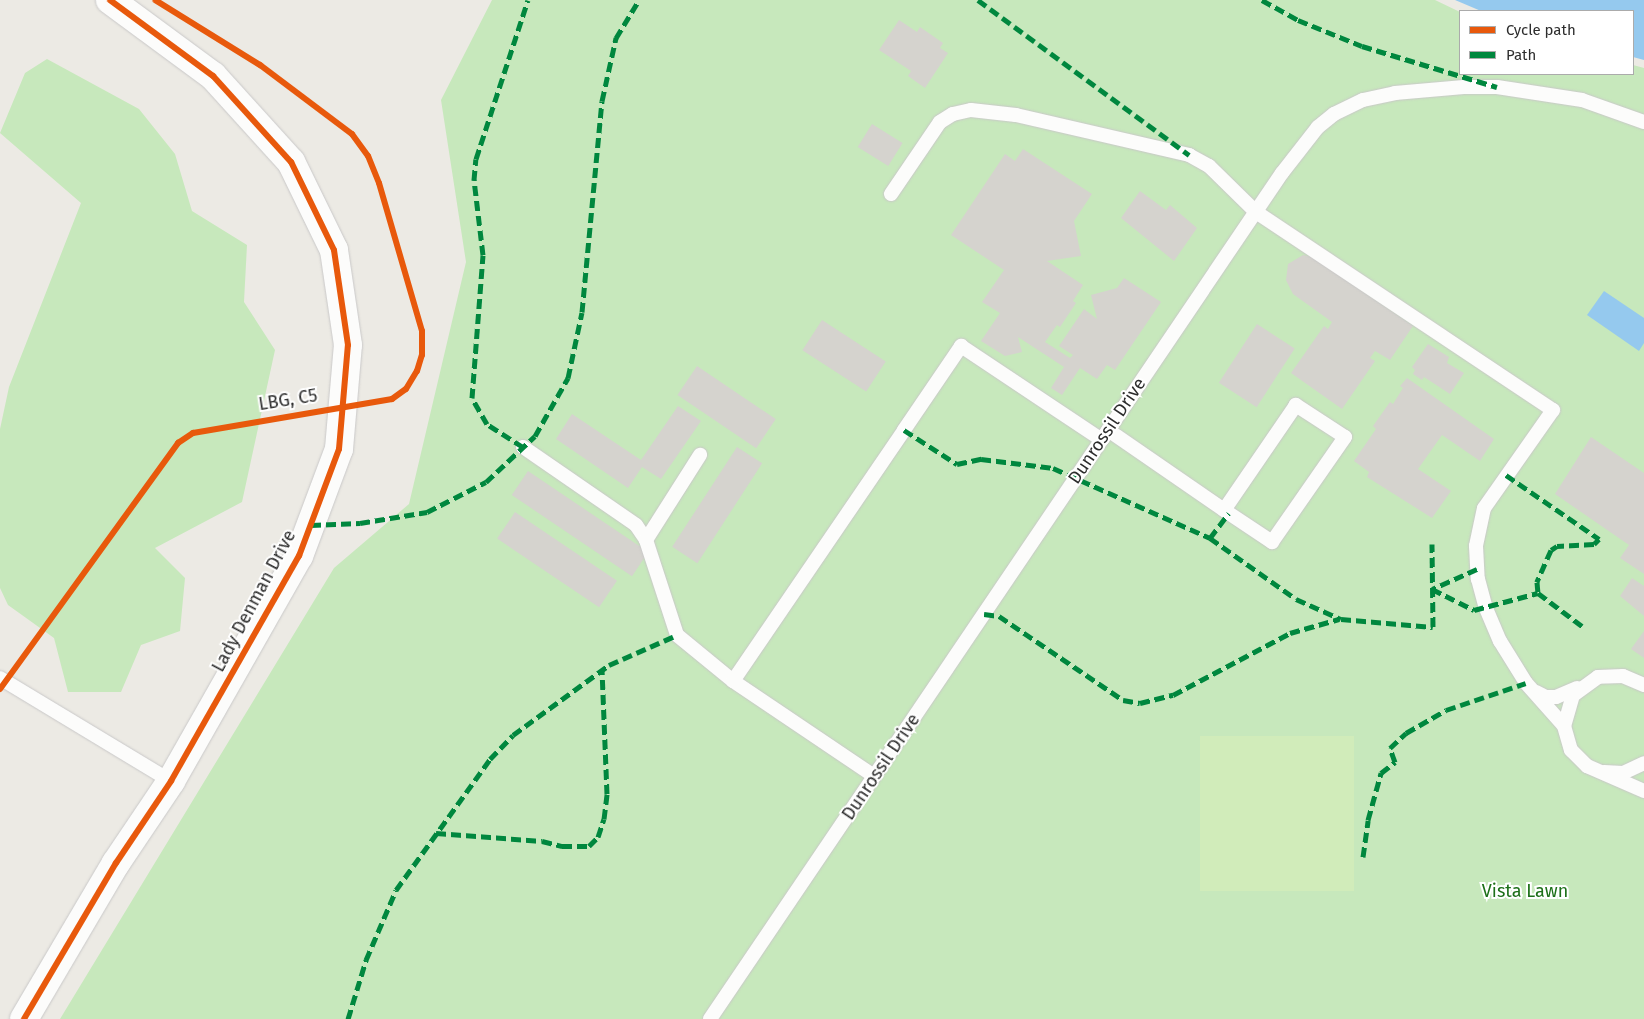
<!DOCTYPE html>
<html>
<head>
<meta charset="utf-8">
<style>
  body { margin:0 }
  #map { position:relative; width:1644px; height:1019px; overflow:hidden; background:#eceae4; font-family:"Fira Sans",sans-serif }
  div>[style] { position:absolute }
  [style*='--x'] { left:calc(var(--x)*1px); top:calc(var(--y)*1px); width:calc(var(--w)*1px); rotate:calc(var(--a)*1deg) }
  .green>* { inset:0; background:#c7e8bc }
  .pitch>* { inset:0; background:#d1ecba; transform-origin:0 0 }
  .water>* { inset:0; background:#95c9ee }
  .building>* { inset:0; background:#d5d3ce; transform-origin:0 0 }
  .roads { filter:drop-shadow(0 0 1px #c9c8c8) drop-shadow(0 0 1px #c9c8c8) }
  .lane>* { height:14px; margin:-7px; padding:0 7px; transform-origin:7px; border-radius:7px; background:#fcfcfb }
  .secondary>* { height:28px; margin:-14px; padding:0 14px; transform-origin:14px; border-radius:14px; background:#fcfcfb }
  .quiet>* { height:5px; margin-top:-2.5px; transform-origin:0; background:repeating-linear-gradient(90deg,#00873e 0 10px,transparent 0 15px) }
  .cycleway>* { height:6px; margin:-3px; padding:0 3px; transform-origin:3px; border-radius:3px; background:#e8590c }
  span { translate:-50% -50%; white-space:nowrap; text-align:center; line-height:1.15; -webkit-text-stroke:4px #fff; paint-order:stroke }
  .street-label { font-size:18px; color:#2d2d2d }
  .park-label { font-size:18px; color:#1c6f18 }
  .legend { position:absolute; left:1459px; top:10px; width:175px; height:65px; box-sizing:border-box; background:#fff; border:1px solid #ababab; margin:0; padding:6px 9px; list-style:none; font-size:15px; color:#2d2d2d }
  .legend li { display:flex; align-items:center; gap:10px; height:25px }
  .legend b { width:25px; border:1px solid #ababab }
</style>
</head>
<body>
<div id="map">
  <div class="green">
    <div style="clip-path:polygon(492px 0,1435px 0,1460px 12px,1460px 74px,1633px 74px,1633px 65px,1644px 68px,1644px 1019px,60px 1019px,334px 568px,409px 504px,466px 262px,441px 100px)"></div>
    <div style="clip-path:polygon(47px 59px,139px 109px,175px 154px,192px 211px,247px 245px,244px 302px,275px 350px,242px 502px,155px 548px,185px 578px,180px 631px,141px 645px,121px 692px,68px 692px,54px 638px,8px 605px,0 588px,0 429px,9px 387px,81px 203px,0 133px,25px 73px)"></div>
  </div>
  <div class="pitch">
    <div style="left:1200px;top:736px;width:154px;height:155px"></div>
  </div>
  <div class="water">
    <div style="clip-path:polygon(1455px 0,1644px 0,1644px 60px,1633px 57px,1633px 11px,1481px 11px)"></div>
    <div style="clip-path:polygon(1604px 291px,1644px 318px,1644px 343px,1639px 351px,1587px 315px)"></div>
  </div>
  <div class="building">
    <div style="clip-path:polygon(899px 20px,917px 32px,920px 27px,943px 43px,940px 48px,948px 53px,925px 88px,908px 76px,911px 71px,879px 50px)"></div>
    <div style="left:872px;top:124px;width:36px;height:27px;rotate:32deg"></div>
    <div style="clip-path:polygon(1023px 149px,1092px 194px,1074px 221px,1081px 256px,1047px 261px,1083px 285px,1073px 301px,1076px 303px,1060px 327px,1057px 325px,1045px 342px,1070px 358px,1073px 355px,1059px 346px,1084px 309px,1097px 319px,1091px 295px,1117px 288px,1124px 278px,1161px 302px,1115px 370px,1107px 365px,1097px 379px,1080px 368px,1062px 395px,1051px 388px,1064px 367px,1018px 337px,1022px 352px,1005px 356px,981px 341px,1000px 313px,982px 302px,1004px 270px,951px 235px,1005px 154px,1015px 161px)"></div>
    <div style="clip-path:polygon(1140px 191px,1166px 210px,1170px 205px,1197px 228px,1174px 261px,1121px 218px)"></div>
    <div style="clip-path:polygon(1303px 255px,1312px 257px,1413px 326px,1390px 360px,1375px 351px,1370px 358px,1375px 361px,1342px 409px,1291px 373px,1324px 326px,1328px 329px,1332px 322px,1293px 294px,1286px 280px,1288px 264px)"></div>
    <div style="left:822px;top:320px;width:76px;height:36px;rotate:33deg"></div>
    <div style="left:1257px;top:324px;width:45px;height:70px;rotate:33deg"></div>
    <div style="clip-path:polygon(1428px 344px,1449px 357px,1447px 363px,1464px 373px,1450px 394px,1424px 377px,1422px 380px,1413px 374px,1415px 370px,1412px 367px)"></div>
    <div style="left:697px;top:366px;width:95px;height:35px;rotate:34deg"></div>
    <div style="clip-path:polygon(1407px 378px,1494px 439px,1480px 461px,1442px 435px,1418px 469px,1451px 491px,1432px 518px,1367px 477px,1369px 472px,1354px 461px,1376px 429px,1373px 426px,1390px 402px,1393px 404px,1403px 388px,1400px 386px)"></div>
    <div style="clip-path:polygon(678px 406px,701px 421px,661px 479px,642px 467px,628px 488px,556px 439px,572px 414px,641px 460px)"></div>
    <div style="clip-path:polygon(1591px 437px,1644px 473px,1644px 574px,1620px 558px,1629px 545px,1555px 494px)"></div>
    <div style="left:737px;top:447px;width:30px;height:119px;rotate:33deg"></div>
    <div style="left:528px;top:471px;width:145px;height:29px;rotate:34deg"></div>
    <div style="left:515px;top:512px;width:123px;height:32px;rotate:34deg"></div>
    <div style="clip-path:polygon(1632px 578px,1644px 586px,1644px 616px,1620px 596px)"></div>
    <div style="clip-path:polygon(1644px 631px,1644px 658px,1631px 649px)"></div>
  </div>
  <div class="roads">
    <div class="lane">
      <div style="--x:891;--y:194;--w:87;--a:-55.8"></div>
      <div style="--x:940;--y:122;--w:15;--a:-32"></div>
      <div style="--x:953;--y:114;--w:18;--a:-13"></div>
      <div style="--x:971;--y:110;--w:45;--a:6.3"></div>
      <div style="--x:1016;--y:115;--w:178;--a:13"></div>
      <div style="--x:1189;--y:155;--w:23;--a:29"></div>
      <div style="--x:1209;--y:166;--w:66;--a:44.4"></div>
      <div style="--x:1256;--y:212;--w:357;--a:33.7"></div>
      <div style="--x:1553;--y:410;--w:120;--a:125.1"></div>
      <div style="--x:1484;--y:508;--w:39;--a:102"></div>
      <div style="--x:1476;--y:546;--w:33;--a:87"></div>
      <div style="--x:1478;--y:579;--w:28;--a:75"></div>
      <div style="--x:1485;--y:606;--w:38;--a:67"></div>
      <div style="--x:1500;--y:641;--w:49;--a:58.2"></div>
      <div style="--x:1526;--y:683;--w:57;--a:48.5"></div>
      <div style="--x:1108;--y:430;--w:141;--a:34.6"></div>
      <div style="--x:1224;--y:510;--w:58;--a:33.7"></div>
      <div style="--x:1272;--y:542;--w:128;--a:-55.2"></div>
      <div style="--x:1345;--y:437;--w:59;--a:-146.9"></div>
      <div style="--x:1296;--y:405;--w:127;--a:124.4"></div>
      <div style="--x:523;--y:447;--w:137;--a:34.6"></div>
      <div style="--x:636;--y:525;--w:18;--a:56"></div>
      <div style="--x:646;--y:540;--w:100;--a:71.9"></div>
      <div style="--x:677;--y:635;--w:72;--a:39.4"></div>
      <div style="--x:646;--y:540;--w:101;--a:-57.6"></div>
      <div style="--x:0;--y:678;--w:200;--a:31.1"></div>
      <div style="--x:1644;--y:685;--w:23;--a:-157"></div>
      <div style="--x:1623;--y:676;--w:25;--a:178"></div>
      <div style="--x:1598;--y:677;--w:31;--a:144"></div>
      <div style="--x:1573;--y:695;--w:32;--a:106"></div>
      <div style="--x:1564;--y:726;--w:25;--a:74"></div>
      <div style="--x:1571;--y:750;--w:23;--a:45"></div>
      <div style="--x:1587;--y:766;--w:62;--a:23.7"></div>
      <div style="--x:1536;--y:692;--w:11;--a:27"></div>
      <div style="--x:1546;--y:697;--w:10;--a:0"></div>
      <div style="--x:1556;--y:697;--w:23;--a:-23"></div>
      <div style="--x:1604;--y:772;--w:19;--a:3"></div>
      <div style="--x:1623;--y:773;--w:23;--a:-25"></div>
      <div style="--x:874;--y:776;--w:170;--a:-146"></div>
      <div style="--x:733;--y:681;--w:304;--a:-55.7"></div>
      <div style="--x:904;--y:430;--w:102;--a:-55.8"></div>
      <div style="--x:961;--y:346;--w:169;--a:33.7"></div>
      <div style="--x:710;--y:1019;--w:1021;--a:-55.94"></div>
      <div style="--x:1282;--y:173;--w:58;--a:-52"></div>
      <div style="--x:1318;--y:127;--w:21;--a:-39"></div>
      <div style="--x:1334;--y:114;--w:32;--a:-26"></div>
      <div style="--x:1363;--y:100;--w:33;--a:-12"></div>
      <div style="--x:1395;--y:93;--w:69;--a:-5"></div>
      <div style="--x:1464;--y:87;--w:33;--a:0"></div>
      <div style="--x:1497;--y:87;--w:86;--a:8.7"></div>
      <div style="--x:1582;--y:100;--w:66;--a:19.5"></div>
    </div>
    <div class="secondary">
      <div style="--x:24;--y:1019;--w:181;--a:-59.5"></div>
      <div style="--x:116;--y:863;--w:99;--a:-56.1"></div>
      <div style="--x:171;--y:781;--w:259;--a:-60.4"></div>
      <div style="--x:299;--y:556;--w:114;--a:-69.5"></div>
      <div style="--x:339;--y:449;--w:104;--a:-85.1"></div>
      <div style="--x:348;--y:345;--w:96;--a:-98.4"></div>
      <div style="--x:334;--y:250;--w:98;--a:-116"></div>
      <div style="--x:291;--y:162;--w:116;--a:-132.2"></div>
      <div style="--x:213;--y:76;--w:128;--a:-143.6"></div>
    </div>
  </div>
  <div class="quiet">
    <div style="--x:978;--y:0;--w:262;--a:36.3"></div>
    <div style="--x:1262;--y:0;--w:41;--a:29.1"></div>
    <div style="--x:1298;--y:20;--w:69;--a:22.1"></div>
    <div style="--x:1362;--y:46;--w:141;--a:16.9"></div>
    <div style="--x:904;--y:430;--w:63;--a:32.7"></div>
    <div style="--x:957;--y:464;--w:25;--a:-12"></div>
    <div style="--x:981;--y:459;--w:73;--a:7.1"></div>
    <div style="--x:1053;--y:468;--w:172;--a:24"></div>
    <div style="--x:1210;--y:538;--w:105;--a:35.3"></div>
    <div style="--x:1296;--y:599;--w:49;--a:24"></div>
    <div style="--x:1341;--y:619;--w:92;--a:5"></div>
    <div style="--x:1433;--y:627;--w:83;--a:-90.7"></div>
    <div style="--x:523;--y:447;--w:43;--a:-147.4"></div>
    <div style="--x:487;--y:424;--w:30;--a:-120"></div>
    <div style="--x:472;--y:398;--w:143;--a:-85.6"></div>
    <div style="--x:483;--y:255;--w:76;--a:-96.8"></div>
    <div style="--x:474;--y:180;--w:21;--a:-85"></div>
    <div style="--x:476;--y:159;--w:167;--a:-71.9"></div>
    <div style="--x:1506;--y:475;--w:113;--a:34.5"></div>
    <div style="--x:1599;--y:539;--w:7;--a:135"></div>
    <div style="--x:1594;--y:544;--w:37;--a:177"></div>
    <div style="--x:1557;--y:546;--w:7;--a:146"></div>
    <div style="--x:1551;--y:550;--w:35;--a:114"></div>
    <div style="--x:1537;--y:582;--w:11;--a:85"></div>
    <div style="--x:311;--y:525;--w:49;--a:-2.3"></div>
    <div style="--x:360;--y:523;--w:68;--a:-9.3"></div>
    <div style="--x:427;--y:512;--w:66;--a:-27"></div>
    <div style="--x:486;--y:482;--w:67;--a:-43.2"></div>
    <div style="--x:535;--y:436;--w:67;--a:-60.4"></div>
    <div style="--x:568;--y:378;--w:67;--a:-78"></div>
    <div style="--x:582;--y:312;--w:212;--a:-84.6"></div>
    <div style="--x:602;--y:101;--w:65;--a:-77.5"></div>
    <div style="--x:616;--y:38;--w:44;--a:-58.8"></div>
    <div style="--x:1210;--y:538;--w:31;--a:-53"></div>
    <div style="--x:1477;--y:569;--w:49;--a:156"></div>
    <div style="--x:1432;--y:589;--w:47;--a:26.6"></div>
    <div style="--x:1474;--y:610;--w:66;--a:-14.9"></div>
    <div style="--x:1538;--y:593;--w:55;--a:36.9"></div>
    <div style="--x:984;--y:614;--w:15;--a:8"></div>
    <div style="--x:999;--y:616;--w:150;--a:34.1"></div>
    <div style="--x:1123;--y:700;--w:17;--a:10"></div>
    <div style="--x:1140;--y:703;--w:34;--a:-14"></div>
    <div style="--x:1173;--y:695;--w:132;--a:-27.9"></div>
    <div style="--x:1290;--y:633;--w:51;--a:-15.9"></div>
    <div style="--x:436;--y:833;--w:106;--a:4.3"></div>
    <div style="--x:542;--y:841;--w:21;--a:14"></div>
    <div style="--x:562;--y:846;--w:27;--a:0"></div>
    <div style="--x:589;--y:846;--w:13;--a:-45"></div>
    <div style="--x:598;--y:837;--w:19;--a:-72"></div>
    <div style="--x:604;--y:819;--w:25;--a:-83"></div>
    <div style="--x:607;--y:794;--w:124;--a:-92.3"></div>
    <div style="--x:1363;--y:857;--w:37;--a:-82"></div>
    <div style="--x:1368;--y:820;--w:49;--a:-74.5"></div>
    <div style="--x:1381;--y:773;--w:18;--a:-38"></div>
    <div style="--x:1395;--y:762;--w:15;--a:-110"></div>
    <div style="--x:1390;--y:748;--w:22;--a:-43"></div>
    <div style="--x:1406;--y:733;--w:46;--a:-29.9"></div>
    <div style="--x:1446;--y:710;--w:84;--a:-18.6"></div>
    <div style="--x:348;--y:1019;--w:62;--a:-73"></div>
    <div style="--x:366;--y:960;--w:76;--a:-66.8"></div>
    <div style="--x:396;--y:890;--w:161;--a:-54.3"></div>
    <div style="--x:490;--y:759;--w:33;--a:-46"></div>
    <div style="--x:513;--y:735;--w:119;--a:-36.1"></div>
    <div style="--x:609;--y:665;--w:74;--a:-23.8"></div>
  </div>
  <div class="cycleway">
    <div style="--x:0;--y:689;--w:304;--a:-54.1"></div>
    <div style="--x:178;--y:443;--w:18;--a:-34"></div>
    <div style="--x:193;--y:433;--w:202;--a:-9.7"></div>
    <div style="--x:392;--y:399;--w:17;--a:-36"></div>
    <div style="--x:406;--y:389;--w:21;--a:-59"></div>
    <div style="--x:417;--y:371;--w:17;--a:-73"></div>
    <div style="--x:422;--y:355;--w:24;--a:-90"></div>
    <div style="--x:422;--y:331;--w:154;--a:-106.2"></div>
    <div style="--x:379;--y:183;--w:29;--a:-112"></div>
    <div style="--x:368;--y:156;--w:27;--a:-126"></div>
    <div style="--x:352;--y:134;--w:115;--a:-143.1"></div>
    <div style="--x:260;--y:65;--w:123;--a:-148.2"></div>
    <div style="--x:24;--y:1019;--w:181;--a:-59.5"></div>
    <div style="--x:116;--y:863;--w:99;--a:-56.1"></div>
    <div style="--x:171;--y:781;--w:259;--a:-60.4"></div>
    <div style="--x:299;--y:556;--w:114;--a:-69.5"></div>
    <div style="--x:339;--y:449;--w:104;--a:-85.1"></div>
    <div style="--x:348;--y:345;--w:96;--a:-98.4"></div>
    <div style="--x:334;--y:250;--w:98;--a:-116"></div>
    <div style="--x:291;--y:162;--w:116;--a:-132.2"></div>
    <div style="--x:213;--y:76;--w:128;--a:-143.6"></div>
  </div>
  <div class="street-label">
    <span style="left:288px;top:400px;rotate:-9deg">LBG, C5</span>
    <span style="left:1107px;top:431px;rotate:-56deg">Dunrossil Drive</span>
    <span style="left:254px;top:601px;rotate:-62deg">Lady Denman Drive</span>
    <span style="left:881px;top:767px;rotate:-56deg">Dunrossil Drive</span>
  </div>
  <div class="park-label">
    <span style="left:1525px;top:891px">Vista Lawn</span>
  </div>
  <ul class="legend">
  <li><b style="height:6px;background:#e8590c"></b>Cycle path</li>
  <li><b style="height:6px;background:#00873e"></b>Path</li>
  </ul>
</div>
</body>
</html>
